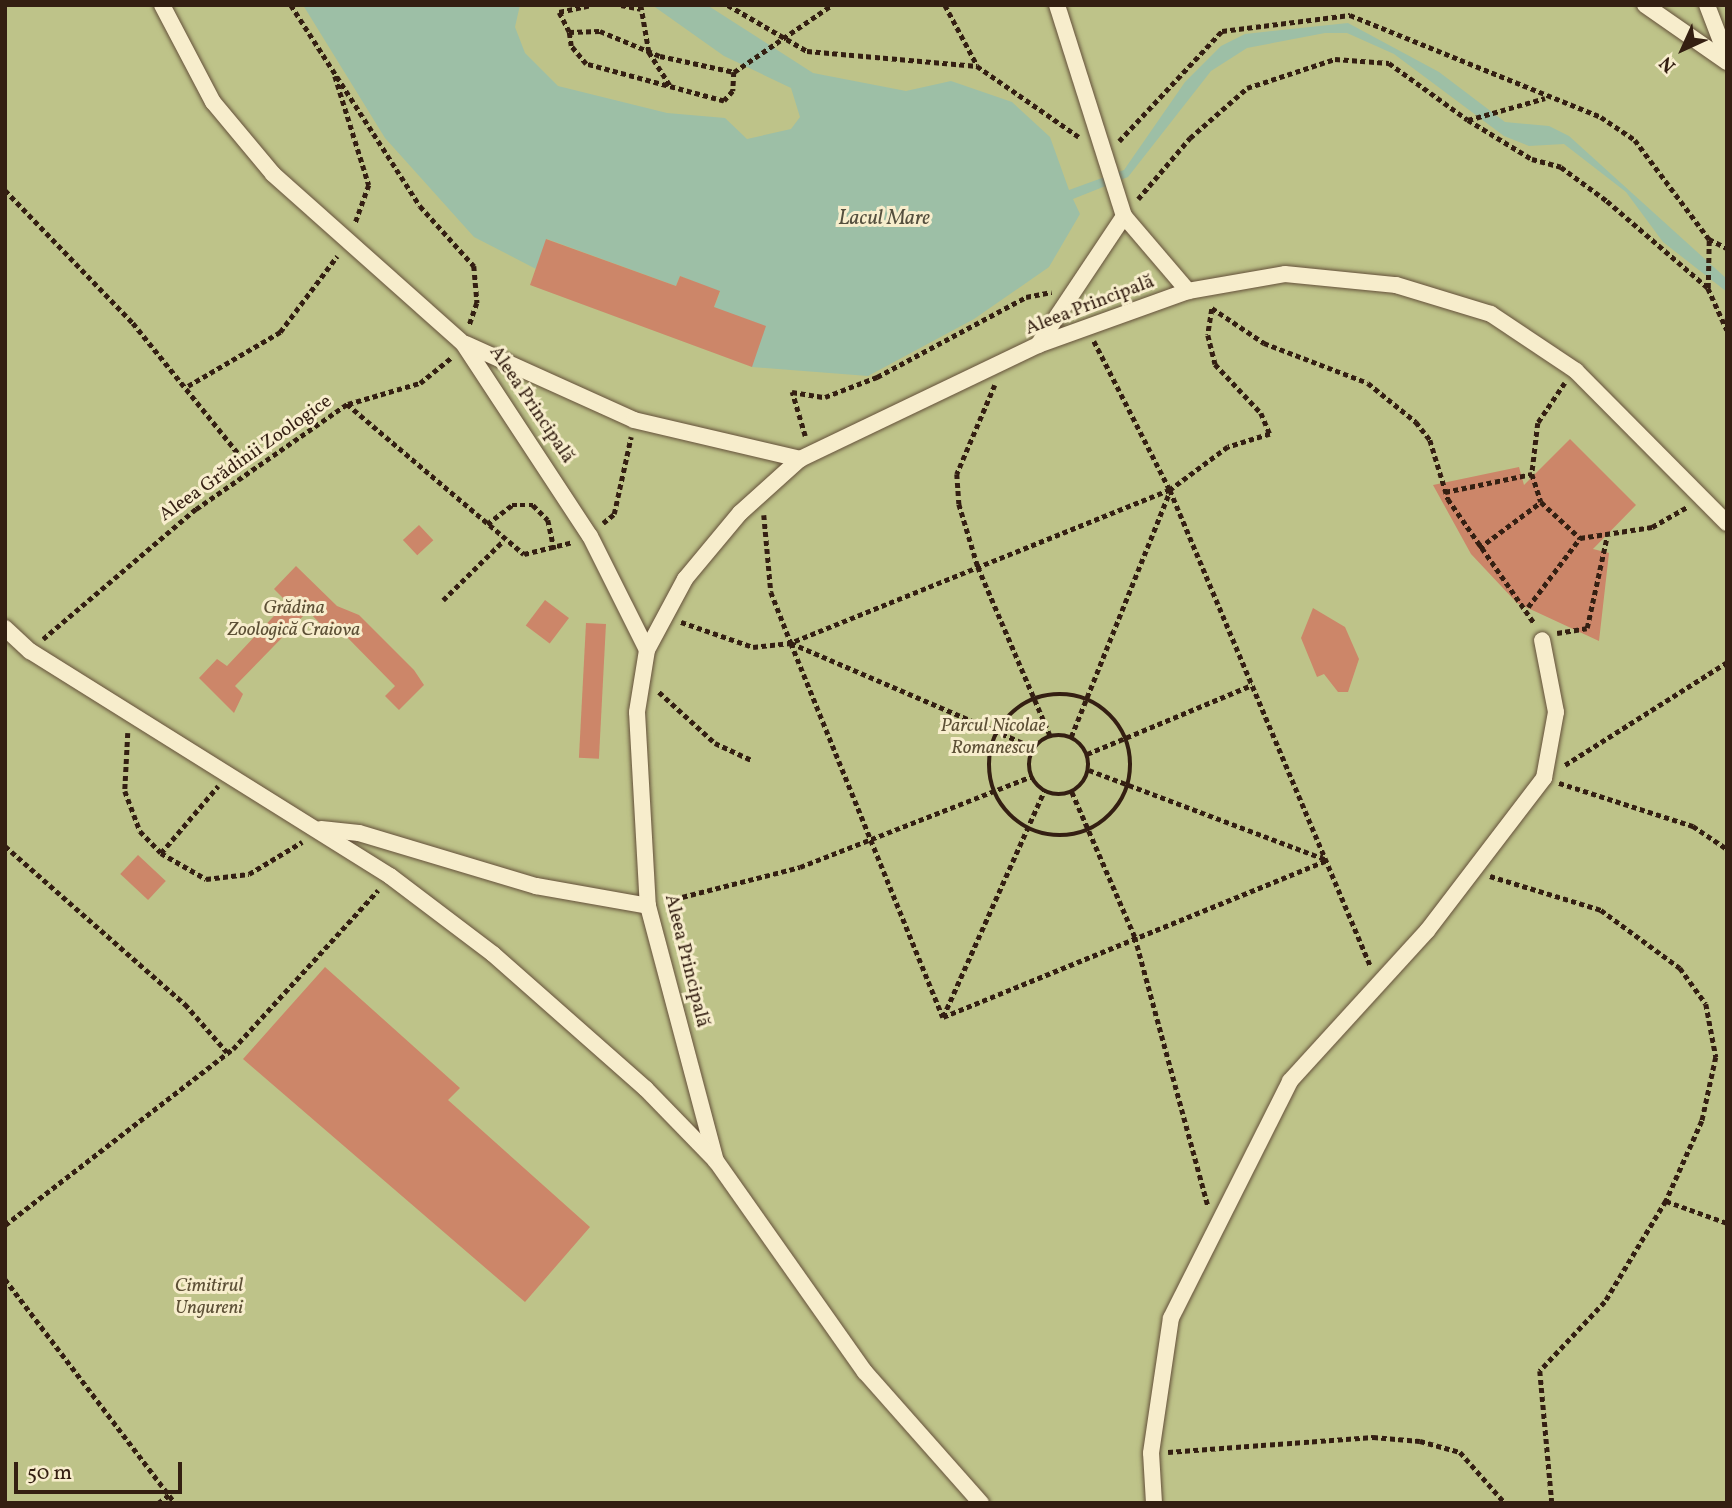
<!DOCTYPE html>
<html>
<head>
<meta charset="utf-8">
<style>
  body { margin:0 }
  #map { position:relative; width:1732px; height:1508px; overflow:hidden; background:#f3e4b1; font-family:Vollkorn,serif }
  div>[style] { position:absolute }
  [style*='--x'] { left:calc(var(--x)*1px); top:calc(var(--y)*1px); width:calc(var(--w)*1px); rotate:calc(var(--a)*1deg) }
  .green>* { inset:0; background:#bec389; transform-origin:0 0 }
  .water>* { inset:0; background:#9dbfa6 }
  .building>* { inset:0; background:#cc8669; transform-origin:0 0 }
  .path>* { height:4.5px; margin-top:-2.25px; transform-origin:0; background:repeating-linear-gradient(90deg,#341f12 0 5px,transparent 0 8.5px) }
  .path>.ring { margin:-2.25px; padding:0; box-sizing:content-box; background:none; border:4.5px solid #341f12; border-radius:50% }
  .roads { filter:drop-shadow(0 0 2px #64503a) drop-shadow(0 0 2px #64503a) }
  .pedestrian>* { height:16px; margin:-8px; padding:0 8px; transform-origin:8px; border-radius:8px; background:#f7edcc }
  span { translate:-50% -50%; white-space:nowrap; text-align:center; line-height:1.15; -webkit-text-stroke:6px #f7edcc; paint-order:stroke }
  .street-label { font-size:19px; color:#341f12 }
  .park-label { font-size:19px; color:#5d5036; font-style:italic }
  .water-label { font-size:21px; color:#544f3e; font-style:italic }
  .frame { position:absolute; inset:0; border:7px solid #341f12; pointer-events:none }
  .north { position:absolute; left:1648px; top:14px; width:70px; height:70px; -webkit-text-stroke:5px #f7edcc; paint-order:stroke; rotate:225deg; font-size:19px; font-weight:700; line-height:28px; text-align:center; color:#341f12 }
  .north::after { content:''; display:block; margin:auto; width:24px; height:32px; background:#341f12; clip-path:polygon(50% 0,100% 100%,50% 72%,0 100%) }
  .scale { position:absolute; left:14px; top:1462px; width:168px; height:32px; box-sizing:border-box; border:4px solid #341f12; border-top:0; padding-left:9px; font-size:21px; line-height:24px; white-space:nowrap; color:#341f12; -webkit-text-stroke:5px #f7edcc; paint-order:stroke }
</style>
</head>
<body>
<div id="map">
  <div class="green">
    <div style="left:5px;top:5px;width:1722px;height:1498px"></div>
  </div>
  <div class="water">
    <div style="clip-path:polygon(303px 5px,520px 5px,515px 27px,525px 53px,558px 86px,667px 113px,725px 118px,747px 139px,791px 129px,800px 117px,791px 88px,724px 56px,652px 5px,707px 5px,813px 73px,906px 91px,951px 81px,1012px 102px,1050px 137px,1069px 190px,1124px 170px,1185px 82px,1221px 46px,1245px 34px,1348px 23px,1439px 72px,1505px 122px,1549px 126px,1569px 136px,1727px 279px,1727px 292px,1663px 242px,1626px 192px,1564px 144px,1529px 146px,1504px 136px,1394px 54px,1347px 33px,1325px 33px,1247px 48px,1211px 71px,1128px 177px,1073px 199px,1080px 214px,1049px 267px,974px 319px,868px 376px,752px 367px,714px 307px,720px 292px,680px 276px,676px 286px,547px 239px,536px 269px,474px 237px,385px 138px)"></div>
  </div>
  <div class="building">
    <div style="clip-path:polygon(546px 239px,676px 286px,680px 276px,720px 291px,714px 307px,766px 326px,752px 367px,530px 285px)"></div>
    <div style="clip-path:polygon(1570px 439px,1636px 505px,1593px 549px,1609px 553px,1599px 641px,1517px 603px,1471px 554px,1433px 485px,1519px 467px,1524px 485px)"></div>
    <div style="left:419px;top:525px;width:21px;height:22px;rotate:47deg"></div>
    <div style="clip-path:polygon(296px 566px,337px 606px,359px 615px,414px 670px,424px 685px,399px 710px,385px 696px,395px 686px,341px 631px,334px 638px,308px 611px,235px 686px,243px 694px,234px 713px,199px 678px,217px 659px,227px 666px,287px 602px,274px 589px)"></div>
    <div style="left:545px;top:600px;width:30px;height:32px;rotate:37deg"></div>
    <div style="clip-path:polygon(1313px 608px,1345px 627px,1359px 659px,1348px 692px,1338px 692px,1324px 674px,1317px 677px,1301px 638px)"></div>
    <div style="left:586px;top:623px;width:20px;height:135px;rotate:3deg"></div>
    <div style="left:138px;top:855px;width:38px;height:26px;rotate:43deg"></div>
    <div style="clip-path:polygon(325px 967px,460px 1088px,448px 1100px,590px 1227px,525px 1302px,243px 1059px)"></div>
  </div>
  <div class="path">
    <div style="--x:291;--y:5;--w:239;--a:57.3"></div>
    <div style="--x:420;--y:206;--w:81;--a:48"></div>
    <div style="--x:474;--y:266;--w:37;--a:85"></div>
    <div style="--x:477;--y:303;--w:24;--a:109"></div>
    <div style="--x:621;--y:5;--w:20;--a:11"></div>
    <div style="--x:641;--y:5;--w:48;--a:80.3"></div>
    <div style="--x:649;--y:52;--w:41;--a:57.8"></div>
    <div style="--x:728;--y:5;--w:91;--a:30.2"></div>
    <div style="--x:807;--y:51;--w:171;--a:5"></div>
    <div style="--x:977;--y:66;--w:124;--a:34.8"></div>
    <div style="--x:945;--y:5;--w:68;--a:61.9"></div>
    <div style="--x:569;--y:32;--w:22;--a:-117"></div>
    <div style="--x:559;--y:12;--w:33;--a:-12"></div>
    <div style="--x:734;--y:72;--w:19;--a:93"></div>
    <div style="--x:733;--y:91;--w:13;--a:132"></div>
    <div style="--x:724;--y:101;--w:8;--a:-166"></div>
    <div style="--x:716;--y:99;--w:135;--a:-164.9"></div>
    <div style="--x:586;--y:64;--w:23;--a:-130"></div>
    <div style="--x:571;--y:46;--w:14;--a:-98"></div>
    <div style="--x:569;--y:32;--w:31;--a:-2"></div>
    <div style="--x:600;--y:31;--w:65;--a:22.6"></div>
    <div style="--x:660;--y:56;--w:76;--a:12.2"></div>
    <div style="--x:734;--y:72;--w:119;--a:-34.4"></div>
    <div style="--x:335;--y:76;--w:114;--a:72.7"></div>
    <div style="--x:369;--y:185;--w:41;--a:109.7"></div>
    <div style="--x:1468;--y:120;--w:80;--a:-15.9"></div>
    <div style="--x:1119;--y:141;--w:151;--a:-46.9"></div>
    <div style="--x:1222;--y:31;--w:129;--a:-7.1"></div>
    <div style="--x:1350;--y:15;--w:271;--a:22.1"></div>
    <div style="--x:1601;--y:117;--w:41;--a:34.1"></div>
    <div style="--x:1635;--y:140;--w:124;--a:53.2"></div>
    <div style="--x:1709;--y:239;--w:20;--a:27"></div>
    <div style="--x:5;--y:190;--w:185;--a:46.1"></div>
    <div style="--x:133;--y:323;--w:186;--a:51.1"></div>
    <div style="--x:1138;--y:199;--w:80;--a:-49.6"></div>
    <div style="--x:1190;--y:138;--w:76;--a:-41.3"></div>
    <div style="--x:1247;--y:88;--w:93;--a:-18.2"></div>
    <div style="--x:1335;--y:59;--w:54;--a:4.2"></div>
    <div style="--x:1389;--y:63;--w:97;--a:35.8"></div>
    <div style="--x:1468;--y:120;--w:75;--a:31.4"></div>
    <div style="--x:1532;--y:159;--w:30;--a:15"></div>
    <div style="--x:1561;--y:167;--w:57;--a:36.5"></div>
    <div style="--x:1607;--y:201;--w:133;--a:40.7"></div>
    <div style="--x:1708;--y:288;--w:46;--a:65.7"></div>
    <div style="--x:1708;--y:288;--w:49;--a:-88.8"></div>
    <div style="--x:1212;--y:308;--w:63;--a:33.9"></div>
    <div style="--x:1264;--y:343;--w:111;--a:21"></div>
    <div style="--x:1368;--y:383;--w:62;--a:39.1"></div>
    <div style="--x:1416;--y:422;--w:23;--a:52"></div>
    <div style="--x:1430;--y:440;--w:62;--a:73"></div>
    <div style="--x:1448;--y:499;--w:152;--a:55.2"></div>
    <div style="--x:1212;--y:309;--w:26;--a:99"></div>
    <div style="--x:1208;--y:335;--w:30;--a:76"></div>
    <div style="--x:1215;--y:364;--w:67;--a:46.8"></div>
    <div style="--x:1261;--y:413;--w:23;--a:67"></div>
    <div style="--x:1270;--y:434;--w:44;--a:162.8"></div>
    <div style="--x:1228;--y:447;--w:72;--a:143.4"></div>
    <div style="--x:1170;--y:490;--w:409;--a:158"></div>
    <div style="--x:791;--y:643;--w:404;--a:67.9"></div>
    <div style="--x:943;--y:1017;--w:416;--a:-22.2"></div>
    <div style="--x:1094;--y:341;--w:167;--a:63"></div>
    <div style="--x:1170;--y:490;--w:518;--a:67.15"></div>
    <div style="--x:1565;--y:383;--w:48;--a:124"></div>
    <div style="--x:1538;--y:423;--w:51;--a:96.7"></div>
    <div style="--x:1532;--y:474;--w:29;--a:72"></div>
    <div style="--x:1541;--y:502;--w:53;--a:42.7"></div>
    <div style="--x:1580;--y:538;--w:73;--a:-8.7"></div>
    <div style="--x:1652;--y:527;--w:40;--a:-29.7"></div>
    <div style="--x:995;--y:385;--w:97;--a:113.1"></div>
    <div style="--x:957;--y:474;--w:30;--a:86"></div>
    <div style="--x:959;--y:504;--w:66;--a:73.2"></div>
    <div style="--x:978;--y:567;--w:185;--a:66.8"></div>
    <div style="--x:188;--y:386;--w:107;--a:-30.4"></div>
    <div style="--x:280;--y:332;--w:95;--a:-53.1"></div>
    <div style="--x:348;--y:404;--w:75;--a:-16.3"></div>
    <div style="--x:420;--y:383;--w:41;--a:-39.1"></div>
    <div style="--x:805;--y:436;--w:46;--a:-106.5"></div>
    <div style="--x:792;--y:392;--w:33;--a:9"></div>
    <div style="--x:825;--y:397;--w:56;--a:-21"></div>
    <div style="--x:877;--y:377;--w:169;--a:-28.2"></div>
    <div style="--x:1026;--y:297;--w:26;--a:-11"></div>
    <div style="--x:1445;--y:492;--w:89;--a:-11.7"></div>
    <div style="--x:764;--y:515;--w:77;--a:84.8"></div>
    <div style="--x:771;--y:592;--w:55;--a:68.6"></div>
    <div style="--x:603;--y:523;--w:14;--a:-39"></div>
    <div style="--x:614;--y:514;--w:79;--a:-77.6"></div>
    <div style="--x:487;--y:524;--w:31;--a:-37"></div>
    <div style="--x:512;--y:505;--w:21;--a:0"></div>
    <div style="--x:533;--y:505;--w:21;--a:45"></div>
    <div style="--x:548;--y:520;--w:30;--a:78"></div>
    <div style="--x:1479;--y:548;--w:77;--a:-36.6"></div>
    <div style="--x:443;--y:600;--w:84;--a:-44.5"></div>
    <div style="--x:1528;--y:607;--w:86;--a:-53"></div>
    <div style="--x:681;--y:622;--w:76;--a:19.1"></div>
    <div style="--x:753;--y:647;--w:38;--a:-6"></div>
    <div style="--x:791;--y:643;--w:266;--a:23.3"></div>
    <div style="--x:1557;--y:633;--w:30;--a:-9"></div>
    <div style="--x:1587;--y:628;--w:94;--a:-77.7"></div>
    <div style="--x:43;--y:639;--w:201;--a:-40.4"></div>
    <div style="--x:196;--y:509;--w:184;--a:-34.8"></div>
    <div style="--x:347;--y:404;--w:232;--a:40.3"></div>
    <div style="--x:524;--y:554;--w:50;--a:-13.8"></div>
    <div style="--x:659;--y:692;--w:76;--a:42.3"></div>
    <div style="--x:715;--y:743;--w:40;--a:25"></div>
    <div class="ring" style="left:989px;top:694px;width:137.5px;height:137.5px"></div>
    <div style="--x:128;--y:733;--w:58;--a:93"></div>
    <div style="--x:125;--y:791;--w:43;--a:69.4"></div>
    <div style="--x:140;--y:831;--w:30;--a:46"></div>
    <div style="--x:161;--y:853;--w:52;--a:30"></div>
    <div style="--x:206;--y:879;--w:43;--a:-6.6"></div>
    <div style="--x:249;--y:874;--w:62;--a:-31.1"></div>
    <div class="ring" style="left:1029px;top:735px;width:55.5px;height:55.5px"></div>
    <div style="--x:1071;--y:737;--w:265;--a:-68.1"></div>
    <div style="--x:1087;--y:754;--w:179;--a:-22.7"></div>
    <div style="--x:1565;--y:765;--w:192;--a:-32.4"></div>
    <div style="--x:1089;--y:770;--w:254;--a:20.7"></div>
    <div style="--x:1559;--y:783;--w:141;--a:17.8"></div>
    <div style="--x:1693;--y:826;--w:41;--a:34.1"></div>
    <div style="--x:1072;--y:792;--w:158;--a:66.5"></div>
    <div style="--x:1135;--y:937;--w:279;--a:74.8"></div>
    <div style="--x:5;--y:846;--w:240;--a:41.3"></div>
    <div style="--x:185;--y:1004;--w:64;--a:48.8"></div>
    <div style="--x:161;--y:853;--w:88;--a:-49.6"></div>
    <div style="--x:1490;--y:876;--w:116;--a:17"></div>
    <div style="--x:1601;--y:910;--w:98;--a:36.3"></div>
    <div style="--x:1680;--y:968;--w:44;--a:54.2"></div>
    <div style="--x:1706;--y:1004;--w:54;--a:79.3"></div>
    <div style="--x:1716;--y:1057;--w:66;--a:102.3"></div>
    <div style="--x:1702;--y:1121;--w:88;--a:114.2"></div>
    <div style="--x:1666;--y:1201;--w:118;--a:121.1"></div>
    <div style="--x:1605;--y:1302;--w:95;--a:133.3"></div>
    <div style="--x:1540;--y:1371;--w:133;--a:84.8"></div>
    <div style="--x:666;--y:901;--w:138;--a:-14.2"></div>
    <div style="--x:800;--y:867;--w:249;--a:-21.4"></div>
    <div style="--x:943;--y:1017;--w:248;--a:-65.9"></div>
    <div style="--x:1666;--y:1201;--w:65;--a:19.8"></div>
    <div style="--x:5;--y:1225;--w:288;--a:-37.7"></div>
    <div style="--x:233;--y:1049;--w:215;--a:-47.6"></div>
    <div style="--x:5;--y:1279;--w:281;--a:52.8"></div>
    <div style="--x:1168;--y:1452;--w:206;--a:-4.2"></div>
    <div style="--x:1373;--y:1437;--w:47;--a:4.9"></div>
    <div style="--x:1420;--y:1441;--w:41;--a:15.4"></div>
    <div style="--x:1460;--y:1452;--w:68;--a:48.6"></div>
    <div style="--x:158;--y:1503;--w:14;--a:-36"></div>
  </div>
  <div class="roads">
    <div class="pedestrian">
      <div style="--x:162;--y:5;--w:110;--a:62.3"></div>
      <div style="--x:213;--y:102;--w:94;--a:50.2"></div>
      <div style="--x:273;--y:174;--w:254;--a:41.7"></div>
      <div style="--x:463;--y:343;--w:231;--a:56.7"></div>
      <div style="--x:590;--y:536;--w:127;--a:63.4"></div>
      <div style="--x:647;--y:650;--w:63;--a:99.2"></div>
      <div style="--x:637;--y:712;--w:194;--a:86.8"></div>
      <div style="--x:648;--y:906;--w:264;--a:75.1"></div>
      <div style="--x:716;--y:1161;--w:258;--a:54.8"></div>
      <div style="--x:865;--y:1372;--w:175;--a:48.5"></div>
      <div style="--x:1057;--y:5;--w:221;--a:72.4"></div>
      <div style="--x:1124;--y:216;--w:99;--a:49.5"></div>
      <div style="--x:1645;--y:5;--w:100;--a:34.8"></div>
      <div style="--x:1707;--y:5;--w:56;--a:69"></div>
      <div style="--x:466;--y:344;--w:184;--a:24.3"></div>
      <div style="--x:634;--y:420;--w:171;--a:13.2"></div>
      <div style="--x:800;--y:459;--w:264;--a:-25.6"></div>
      <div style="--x:1038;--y:345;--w:159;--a:-19.8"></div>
      <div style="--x:1188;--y:291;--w:98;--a:-9.9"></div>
      <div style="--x:1285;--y:274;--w:112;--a:5.7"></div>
      <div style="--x:1396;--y:285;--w:99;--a:17"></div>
      <div style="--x:1491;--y:314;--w:102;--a:33.8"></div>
      <div style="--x:1576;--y:371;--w:214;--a:45.2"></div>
      <div style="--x:1038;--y:345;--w:155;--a:-56.3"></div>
      <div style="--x:5;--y:628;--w:34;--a:43"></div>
      <div style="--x:30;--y:651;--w:425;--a:32"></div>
      <div style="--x:390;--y:876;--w:129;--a:37.1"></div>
      <div style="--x:493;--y:954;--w:204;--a:41.4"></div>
      <div style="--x:646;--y:1089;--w:98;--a:45.8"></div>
      <div style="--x:647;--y:650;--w:81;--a:-61.8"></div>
      <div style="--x:685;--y:579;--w:86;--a:-50.2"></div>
      <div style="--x:740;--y:513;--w:81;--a:-42"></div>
      <div style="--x:321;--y:829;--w:38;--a:6"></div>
      <div style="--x:359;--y:833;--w:185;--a:16.7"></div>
      <div style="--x:536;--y:886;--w:114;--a:10.1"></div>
      <div style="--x:1154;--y:1503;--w:50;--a:-93.4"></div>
      <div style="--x:1151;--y:1453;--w:136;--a:-81.6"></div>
      <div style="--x:1171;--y:1318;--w:265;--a:-63.3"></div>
      <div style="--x:1290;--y:1081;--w:203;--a:-47.6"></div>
      <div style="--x:1427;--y:931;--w:193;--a:-52.6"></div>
      <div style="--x:1544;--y:778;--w:67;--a:-79.7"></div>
      <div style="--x:1556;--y:712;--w:73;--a:-101"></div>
    </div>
  </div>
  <div class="street-label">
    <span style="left:1090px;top:306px;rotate:-21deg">Aleea Principală</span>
    <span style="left:531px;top:405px;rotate:56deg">Aleea Principală</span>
    <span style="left:246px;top:459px;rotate:-35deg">Aleea Grădinii Zoologice</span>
    <span style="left:686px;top:961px;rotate:76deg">Aleea Principală</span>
  </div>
  <div class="park-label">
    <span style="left:294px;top:620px">Grădina<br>Zoologică Craiova</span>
    <span style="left:993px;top:738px">Parcul Nicolae<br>Romanescu</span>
    <span style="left:209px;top:1298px">Cimitirul<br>Ungureni</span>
  </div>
  <div class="water-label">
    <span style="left:884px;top:219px">Lacul Mare</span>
  </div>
  <div class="frame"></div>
  <div class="north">N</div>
  <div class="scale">50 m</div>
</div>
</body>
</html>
